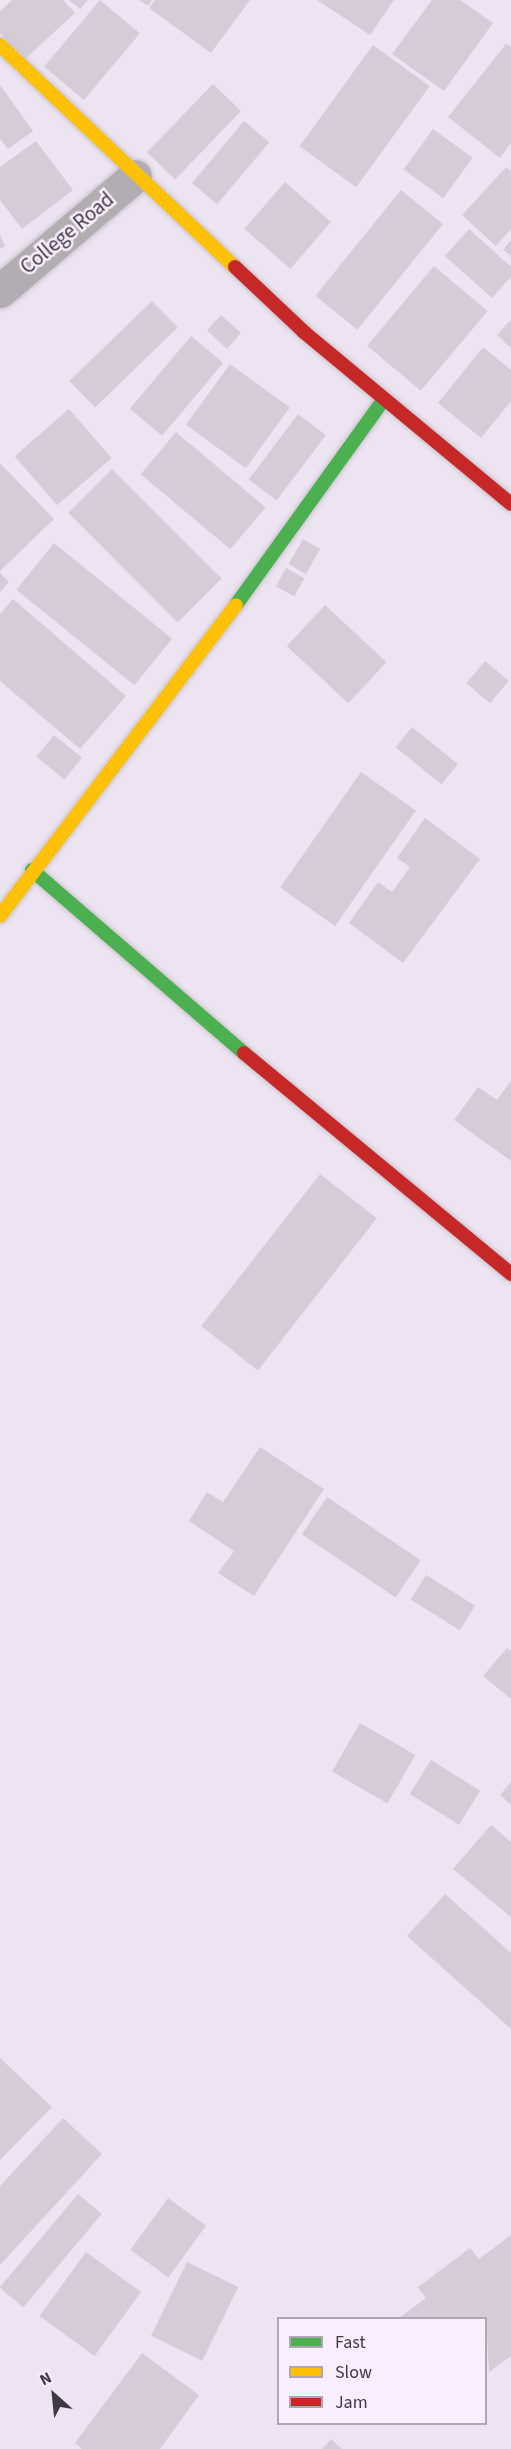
<!DOCTYPE html>
<html>
<head>
<meta charset="utf-8">
<style>
  body { margin:0 }
  #map { position:relative; width:511px; height:2449px; overflow:hidden; background:#ede4f1; font-family:"Source Sans 3",sans-serif }
  div>[style] { position:absolute }
  [style*='--x'] { left:calc(var(--x)*1px); top:calc(var(--y)*1px); width:calc(var(--w)*1px); rotate:calc(var(--a)*1deg) }
  .building>* { inset:0; background:#d4cdd7; transform-origin:0 0 }
  .roads { filter:drop-shadow(0 0 2px #c9c3cd) drop-shadow(0 0 2px #c9c3cd) }
  .street>* { height:33px; margin:-16.5px; padding:0 16.5px; transform-origin:16.5px; border-radius:16.5px; background:#b2adb1 }
  .fast>* { height:14px; margin:-7px; padding:0 7px; transform-origin:7px; border-radius:7px; background:#4caf50 }
  .slow>* { height:14px; margin:-7px; padding:0 7px; transform-origin:7px; border-radius:7px; background:#ffc107 }
  .jam>* { height:14px; margin:-7px; padding:0 7px; transform-origin:7px; border-radius:7px; background:#c62828 }
  span { translate:-50% -50%; white-space:nowrap; text-align:center; line-height:1.15; -webkit-text-stroke:5px #f8eefd; paint-order:stroke }
  .street-label { font-size:21px; color:#3f3942 }
  .legend { position:absolute; left:277px; top:2317px; width:210px; height:108px; box-sizing:border-box; background:#f8eefd; border:2px solid #aea6b2; margin:0; padding:8px 10px; list-style:none; font-size:18px; color:#3f3942 }
  .legend li { display:flex; align-items:center; gap:12px; height:30px }
  .legend b { width:30px; border:2px solid #aea6b2 }
  .north { position:absolute; left:24px; top:2365px; width:60px; height:60px; -webkit-text-stroke:4px #f8eefd; paint-order:stroke; rotate:333deg; font-size:16px; font-weight:700; line-height:24px; text-align:center; color:#3f3942 }
  .north::after { content:''; display:block; margin:auto; width:21px; height:27px; background:#3f3942; clip-path:polygon(50% 0,100% 100%,50% 72%,0 100%) }
</style>
</head>
<body>
<div id="map">
  <div class="building">
    <div style="clip-path:polygon(12px 0,63px 0,75px 13px,25px 59px,0 33px,0 11px)"></div>
    <div style="clip-path:polygon(69px 0,88px 0,80px 9px)"></div>
    <div style="left:100px;top:0;width:52px;height:87px;rotate:40deg"></div>
    <div style="clip-path:polygon(139px 0,152px 0,148px 6px)"></div>
    <div style="clip-path:polygon(155px 0,250px 0,211px 53px,149px 8px)"></div>
    <div style="clip-path:polygon(317px 0,394px 0,370px 35px)"></div>
    <div style="clip-path:polygon(432px 0,460px 0,493px 23px,444px 91px,392px 54px)"></div>
    <div style="clip-path:polygon(506px 44px,511px 47px,511px 143px,500px 158px,448px 117px)"></div>
    <div style="left:373px;top:45px;width:70px;height:125px;rotate:36deg"></div>
    <div style="left:213px;top:84px;width:39px;height:95px;rotate:44deg"></div>
    <div style="clip-path:polygon(0 85px,33px 131px,8px 149px,0 139px)"></div>
    <div style="left:244px;top:121px;width:33px;height:81px;rotate:40deg"></div>
    <div style="left:433px;top:129px;width:49px;height:50px;rotate:36deg"></div>
    <div style="clip-path:polygon(36px 141px,73px 190px,22px 229px,0 200px,0 167px)"></div>
    <div style="clip-path:polygon(506px 167px,511px 171px,511px 229px,496px 246px,462px 215px)"></div>
    <div style="left:285px;top:182px;width:61px;height:62px;rotate:41deg"></div>
    <div style="left:401px;top:190px;width:54px;height:136px;rotate:39deg"></div>
    <div style="clip-path:polygon(469px 229px,511px 267px,511px 277px,492px 298px,445px 256px)"></div>
    <div style="clip-path:polygon(0 235px,5px 246px,0 249px)"></div>
    <div style="clip-path:polygon(511px 240px,511px 256px,503px 250px)"></div>
    <div style="left:434px;top:266px;width:70px;height:104px;rotate:40deg"></div>
    <div style="left:152px;top:301px;width:37px;height:115px;rotate:46deg"></div>
    <div style="left:221px;top:315px;width:27px;height:21px;rotate:42deg"></div>
    <div style="clip-path:polygon(511px 320px,511px 348px,497px 335px)"></div>
    <div style="left:191px;top:336px;width:42px;height:95px;rotate:40deg"></div>
    <div style="clip-path:polygon(483px 347px,511px 370px,511px 401px,481px 438px,438px 403px)"></div>
    <div style="left:230px;top:364px;width:74px;height:75px;rotate:36deg"></div>
    <div style="left:69px;top:409px;width:65px;height:72px;rotate:49deg"></div>
    <div style="left:298px;top:414px;width:35px;height:82px;rotate:37deg"></div>
    <div style="left:176px;top:432px;width:117px;height:55px;rotate:40deg"></div>
    <div style="clip-path:polygon(0 463px,54px 519px,0 571px)"></div>
    <div style="left:112px;top:469px;width:155px;height:62px;rotate:45deg"></div>
    <div style="left:303px;top:539px;width:20px;height:29px;rotate:30deg"></div>
    <div style="left:54px;top:543px;width:152px;height:60px;rotate:39deg"></div>
    <div style="left:286px;top:568px;width:21px;height:21px;rotate:29deg"></div>
    <div style="clip-path:polygon(0 573px,9px 582px,0 592px)"></div>
    <div style="clip-path:polygon(13px 599px,126px 696px,80px 749px,0 681px,0 614px)"></div>
    <div style="left:325px;top:605px;width:84px;height:56px;rotate:43deg"></div>
    <div style="left:485px;top:661px;width:31px;height:29px;rotate:40deg"></div>
    <div style="left:412px;top:727px;width:59px;height:26px;rotate:39deg"></div>
    <div style="left:54px;top:735px;width:36px;height:28px;rotate:39deg"></div>
    <div style="left:361px;top:772px;width:67px;height:141px;rotate:35deg"></div>
    <div style="clip-path:polygon(425px 818px,480px 859px,403px 963px,349px 923px,378px 882px,392px 892px,410px 867px,397px 858px)"></div>
    <div style="clip-path:polygon(511px 1081px,511px 1161px,454px 1120px,478px 1087px,497px 1100px)"></div>
    <div style="left:320px;top:1174px;width:72px;height:193px;rotate:38deg"></div>
    <div style="clip-path:polygon(260px 1447px,324px 1489px,254px 1596px,218px 1573px,234px 1551px,189px 1521px,207px 1492px,223px 1502px)"></div>
    <div style="left:327px;top:1497px;width:113px;height:45px;rotate:34deg"></div>
    <div style="left:426px;top:1575px;width:58px;height:29px;rotate:32deg"></div>
    <div style="clip-path:polygon(507px 1648px,511px 1651px,511px 1699px,483px 1676px)"></div>
    <div style="left:360px;top:1723px;width:64px;height:56px;rotate:30deg"></div>
    <div style="left:431px;top:1760px;width:58px;height:40px;rotate:32deg"></div>
    <div style="clip-path:polygon(511px 1782px,511px 1805px,500px 1795px)"></div>
    <div style="clip-path:polygon(491px 1825px,511px 1842px,511px 1917px,453px 1869px)"></div>
    <div style="clip-path:polygon(445px 1894px,511px 1953px,511px 2029px,407px 1936px)"></div>
    <div style="clip-path:polygon(0 2058px,52px 2107px,0 2160px)"></div>
    <div style="clip-path:polygon(63px 2118px,102px 2154px,0 2265px,0 2186px)"></div>
    <div style="left:78px;top:2194px;width:31px;height:122px;rotate:40deg"></div>
    <div style="left:168px;top:2198px;width:47px;height:64px;rotate:36deg"></div>
    <div style="clip-path:polygon(511px 2235px,511px 2356px,489px 2372px,486px 2318px,399px 2318px,426px 2298px,418px 2287px,470px 2248px,479px 2259px)"></div>
    <div style="left:86px;top:2252px;width:68px;height:79px;rotate:36deg"></div>
    <div style="left:187px;top:2262px;width:57px;height:82px;rotate:26deg"></div>
    <div style="clip-path:polygon(142px 2353px,199px 2395px,160px 2449px,82px 2449px,75px 2443px)"></div>
    <div style="clip-path:polygon(331px 2439px,342px 2449px,322px 2449px)"></div>
  </div>
  <div class="roads">
    <div class="street">
      <div style="--x:0;--y:291;--w:177;--a:-40.4"></div>
    </div>
    <div class="fast">
      <div style="--x:236;--y:605;--w:250;--a:-54.3"></div>
      <div style="--x:32;--y:870;--w:280;--a:40.8"></div>
    </div>
    <div class="slow">
      <div style="--x:0;--y:45;--w:323;--a:43.4"></div>
      <div style="--x:0;--y:916;--w:390;--a:-52.8"></div>
    </div>
    <div class="jam">
      <div style="--x:235;--y:267;--w:95;--a:43.3"></div>
      <div style="--x:304;--y:332;--w:269;--a:39.7"></div>
      <div style="--x:244;--y:1053;--w:347;--a:39.6"></div>
    </div>
  </div>
  <div class="street-label">
    <span style="left:67px;top:233px;rotate:-40deg">College Road</span>
  </div>
  <ul class="legend">
  <li><b style="height:8px;background:#4caf50"></b>Fast</li>
  <li><b style="height:8px;background:#ffc107"></b>Slow</li>
  <li><b style="height:8px;background:#c62828"></b>Jam</li>
  </ul>
  <div class="north">N</div>
</div>
</body>
</html>
